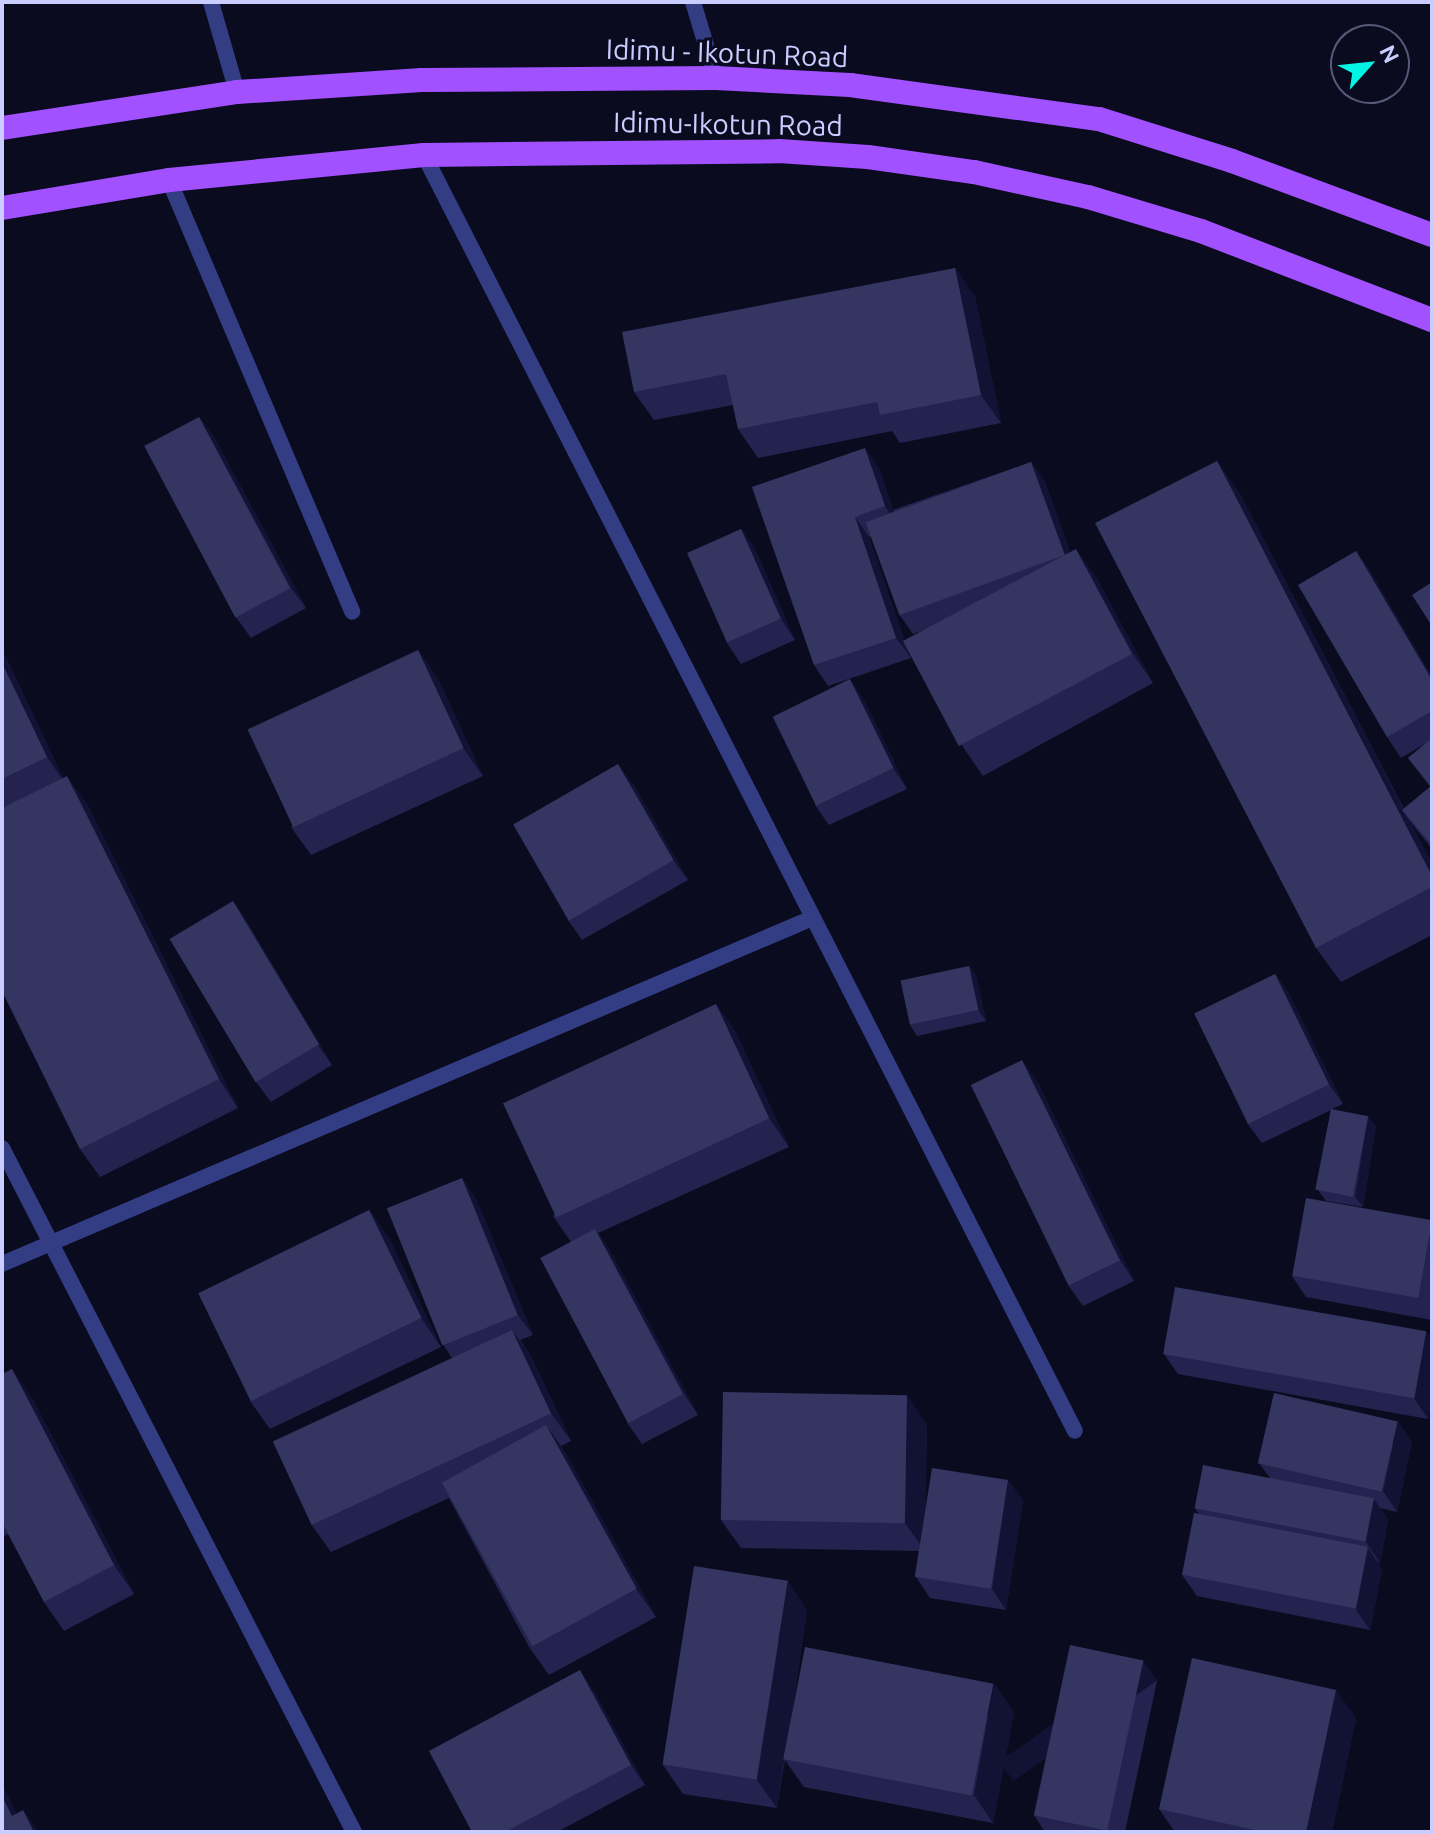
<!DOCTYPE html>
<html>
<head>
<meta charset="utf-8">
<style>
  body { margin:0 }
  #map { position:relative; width:1434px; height:1834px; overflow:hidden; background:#0b0b20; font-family:Ubuntu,sans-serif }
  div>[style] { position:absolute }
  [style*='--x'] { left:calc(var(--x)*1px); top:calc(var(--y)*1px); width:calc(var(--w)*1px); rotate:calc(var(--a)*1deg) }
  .lane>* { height:16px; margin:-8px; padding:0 8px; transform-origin:8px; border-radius:8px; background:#323d83 }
  .street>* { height:16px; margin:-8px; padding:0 8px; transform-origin:8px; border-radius:8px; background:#323d83 }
  .primary>* { height:24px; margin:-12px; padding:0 12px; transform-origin:12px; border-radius:12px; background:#a151ff }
  .wall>* { inset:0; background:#24234f }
  .shaded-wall>* { inset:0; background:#121234; transform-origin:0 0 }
  .building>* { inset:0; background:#353562; transform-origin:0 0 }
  span { translate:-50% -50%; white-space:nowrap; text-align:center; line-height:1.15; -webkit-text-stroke:6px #0b0b20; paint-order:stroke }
  .street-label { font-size:28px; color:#cacdff }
  .frame { position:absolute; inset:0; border:4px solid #cacdff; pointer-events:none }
  .north { position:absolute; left:1330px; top:24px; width:80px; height:80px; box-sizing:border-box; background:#0b0b20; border:2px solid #575979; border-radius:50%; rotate:63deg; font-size:22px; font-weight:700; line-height:32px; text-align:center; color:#cacdff }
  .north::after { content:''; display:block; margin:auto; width:28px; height:36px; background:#00f5e4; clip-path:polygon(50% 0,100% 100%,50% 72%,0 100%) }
</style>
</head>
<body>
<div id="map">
  <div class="lane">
    <div style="--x:169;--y:180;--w:469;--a:67"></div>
  </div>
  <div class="street">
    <div style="--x:211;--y:2;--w:94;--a:73.9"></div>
    <div style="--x:693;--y:2;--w:79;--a:73.2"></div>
    <div style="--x:424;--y:155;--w:1432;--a:62.97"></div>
    <div style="--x:2;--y:1148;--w:769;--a:62.77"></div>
    <div style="--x:2;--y:1264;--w:879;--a:-23.12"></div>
  </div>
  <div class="primary">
    <div style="--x:2;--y:128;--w:238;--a:-8.7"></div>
    <div style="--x:237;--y:92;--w:185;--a:-3.7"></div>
    <div style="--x:422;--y:80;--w:294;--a:-0.4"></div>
    <div style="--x:716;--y:78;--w:134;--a:3"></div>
    <div style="--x:850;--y:85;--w:251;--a:7.8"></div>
    <div style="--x:1099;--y:119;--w:139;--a:17.5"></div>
    <div style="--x:1232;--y:161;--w:213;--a:20.3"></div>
    <div style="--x:2;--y:208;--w:169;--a:-9.5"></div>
    <div style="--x:169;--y:180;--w:256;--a:-5.6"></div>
    <div style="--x:424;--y:155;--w:355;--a:-0.6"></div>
    <div style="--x:779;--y:151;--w:89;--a:3.9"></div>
    <div style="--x:868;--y:157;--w:107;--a:8.1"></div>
    <div style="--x:974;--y:172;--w:117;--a:12.4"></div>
    <div style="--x:1088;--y:197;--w:118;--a:16.7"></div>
    <div style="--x:1201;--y:231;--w:248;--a:21.1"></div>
  </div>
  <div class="wall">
    <div style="clip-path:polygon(955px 268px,975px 297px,1001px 423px,900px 443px,892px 431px,758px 458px,738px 429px,733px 405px,654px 420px,634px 392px)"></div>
    <div style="clip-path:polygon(199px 417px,214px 437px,306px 608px,251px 638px,236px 617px)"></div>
    <div style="clip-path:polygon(1217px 461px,1241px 496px,1404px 809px,1430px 787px,1408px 758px,1426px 743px,1401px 758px,1387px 737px,1356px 551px,1370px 571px,1432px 677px,1432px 849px,1409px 820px,1432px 864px,1432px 935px,1341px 982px,1316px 948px)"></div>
    <div style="clip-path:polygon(evenodd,1031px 462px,1045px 482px,1070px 552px,1096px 577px,1153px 683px,983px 776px,963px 747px,907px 646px,911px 658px,828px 686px,814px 665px,752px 487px,879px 468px,893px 510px,1031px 462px,871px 536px,899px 614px,913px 634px,929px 628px,905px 642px,869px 537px,871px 536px)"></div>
    <div style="clip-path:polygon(741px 529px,755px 549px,795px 640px,741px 664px,727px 643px)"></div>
    <div style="clip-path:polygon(2px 649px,63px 778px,87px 804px,238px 1108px,100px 1177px,80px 1149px,2px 991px)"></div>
    <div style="clip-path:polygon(418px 650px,438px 679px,483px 776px,311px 855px,291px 827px)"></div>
    <div style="clip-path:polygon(864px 700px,907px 789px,829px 825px,815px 805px)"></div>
    <div style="clip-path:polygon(633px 784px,688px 880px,582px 940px,568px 920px)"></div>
    <div style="clip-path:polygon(233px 901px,247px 922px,332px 1065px,271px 1102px,256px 1082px)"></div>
    <div style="clip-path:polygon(969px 966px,976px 976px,986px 1021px,917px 1036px,910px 1025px)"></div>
    <div style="clip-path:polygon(1275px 974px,1289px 994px,1343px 1104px,1332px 1109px,1376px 1126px,1363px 1207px,1326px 1201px,1318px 1190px,1331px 1110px,1262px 1143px,1247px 1123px)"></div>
    <div style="clip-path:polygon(716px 1004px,736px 1033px,789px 1147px,598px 1233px,609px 1249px,698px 1415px,642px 1444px,628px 1424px,571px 1242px,553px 1216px)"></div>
    <div style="clip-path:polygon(1037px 1081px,1134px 1281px,1083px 1306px,1068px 1285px)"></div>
    <div style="clip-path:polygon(462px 1178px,476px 1199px,533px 1335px,520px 1340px,532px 1358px,571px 1441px,561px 1446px,656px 1617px,549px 1675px,529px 1647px,449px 1498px,331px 1552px,311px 1524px,452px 1358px,444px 1346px)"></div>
    <div style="clip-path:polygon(369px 1210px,389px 1238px,441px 1347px,270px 1429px,250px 1401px)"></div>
    <div style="clip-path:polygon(1432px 1220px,1432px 1320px,1306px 1297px,1292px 1276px)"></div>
    <div style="clip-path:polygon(1426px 1332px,1432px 1341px,1432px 1398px,1428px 1419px,1178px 1374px,1164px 1354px)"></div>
    <div style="clip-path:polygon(2px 1374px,32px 1398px,134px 1594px,64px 1631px,44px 1602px,8px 1534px,2px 1537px)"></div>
    <div style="clip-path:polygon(907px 1396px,927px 1425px,925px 1516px,1023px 1500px,1006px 1610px,930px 1598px,916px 1577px,920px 1551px,741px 1548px,721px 1520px)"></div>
    <div style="clip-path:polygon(1412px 1441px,1397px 1512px,1380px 1508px,1388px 1520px,1380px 1563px,1377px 1562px,1382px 1569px,1370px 1630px,1197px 1596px,1182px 1575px,1199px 1514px,1195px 1508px,1270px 1478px,1259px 1463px)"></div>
    <div style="clip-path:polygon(807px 1610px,788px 1739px,1014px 1712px,993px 1823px,804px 1787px,785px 1760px,777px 1808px,683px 1794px,663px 1765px)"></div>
    <div style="clip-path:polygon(1143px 1661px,1157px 1681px,1125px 1832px,1045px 1832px,1034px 1815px)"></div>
    <div style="clip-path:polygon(594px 1691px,645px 1785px,557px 1832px,472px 1832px)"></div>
    <div style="clip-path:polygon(1356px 1718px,1332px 1832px,1175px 1832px,1159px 1809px)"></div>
  </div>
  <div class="shaded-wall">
    <div style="clip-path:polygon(955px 268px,975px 297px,1001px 423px,981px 395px)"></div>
    <div style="clip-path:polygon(199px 417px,214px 437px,306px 608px,291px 588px)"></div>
    <div style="clip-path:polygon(865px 448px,879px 468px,899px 527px,885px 506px)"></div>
    <div style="clip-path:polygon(1217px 461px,1241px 496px,1407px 816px,1402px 810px,1409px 820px,1432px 864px,1432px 876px)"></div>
    <div style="clip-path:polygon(1031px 462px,1045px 482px,1079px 576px,1064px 556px)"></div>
    <div style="clip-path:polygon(855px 517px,869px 537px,911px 658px,896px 638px)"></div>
    <div style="clip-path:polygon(741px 529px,755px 549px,795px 640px,781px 619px)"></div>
    <div style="clip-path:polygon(1076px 549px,1096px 577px,1153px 683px,1133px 654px)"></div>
    <div style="clip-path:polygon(1356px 551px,1370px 571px,1432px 677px,1432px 680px)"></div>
    <div style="clip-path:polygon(2px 649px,67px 786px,47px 757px,2px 663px)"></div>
    <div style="clip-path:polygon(418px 650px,438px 679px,483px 776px,463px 748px)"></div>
    <div style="clip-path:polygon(850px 679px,864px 700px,907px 789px,893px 768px)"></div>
    <div style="clip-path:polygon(618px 764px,633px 784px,688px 880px,673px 860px)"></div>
    <div style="clip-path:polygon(67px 776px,87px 804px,238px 1108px,219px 1079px)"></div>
    <div style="clip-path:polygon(233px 901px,247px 922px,332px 1065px,318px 1045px)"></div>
    <div style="clip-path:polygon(969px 966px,976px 976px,986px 1021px,978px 1010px)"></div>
    <div style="clip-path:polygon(1275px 974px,1289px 994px,1343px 1104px,1329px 1084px)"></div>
    <div style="clip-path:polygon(716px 1004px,736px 1033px,789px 1147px,769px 1118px)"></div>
    <div style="clip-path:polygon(1022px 1060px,1037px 1081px,1134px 1281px,1120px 1260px)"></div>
    <div style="clip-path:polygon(1368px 1116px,1376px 1126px,1363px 1207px,1355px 1197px)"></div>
    <div style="clip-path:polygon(462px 1178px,476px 1199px,533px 1335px,518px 1315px)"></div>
    <div style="clip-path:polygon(369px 1210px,389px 1238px,441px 1347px,421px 1318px)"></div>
    <div style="clip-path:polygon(595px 1229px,609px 1249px,698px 1415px,684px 1394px)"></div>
    <div style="clip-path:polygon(512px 1330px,532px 1358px,571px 1441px,551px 1413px)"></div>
    <div style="clip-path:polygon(1426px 1332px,1432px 1341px,1432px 1398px,1428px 1419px,1414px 1398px)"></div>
    <div style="clip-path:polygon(12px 1369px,32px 1398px,134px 1594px,114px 1565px)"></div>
    <div style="clip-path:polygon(907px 1396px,927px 1425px,925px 1551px,905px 1523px)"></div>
    <div style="clip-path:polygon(1398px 1421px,1412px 1441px,1397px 1512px,1383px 1491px)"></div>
    <div style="clip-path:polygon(546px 1425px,566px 1453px,656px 1617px,636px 1589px)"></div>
    <div style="clip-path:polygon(1008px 1480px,1023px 1500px,1006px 1610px,992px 1589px)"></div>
    <div style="clip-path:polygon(1374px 1499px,1388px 1520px,1380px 1563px,1366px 1542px)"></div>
    <div style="clip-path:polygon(1368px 1548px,1382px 1569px,1370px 1630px,1356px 1610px)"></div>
    <div style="clip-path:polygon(788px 1581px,807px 1610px,777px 1808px,757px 1780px)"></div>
    <div style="left:1143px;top:1661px;width:24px;height:175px;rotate:55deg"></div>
    <div style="clip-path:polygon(580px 1670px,594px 1691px,645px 1785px,631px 1765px)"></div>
    <div style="clip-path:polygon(994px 1683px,1014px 1712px,993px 1823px,974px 1795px)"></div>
    <div style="clip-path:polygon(1336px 1690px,1356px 1718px,1332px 1832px,1306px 1832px)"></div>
    <div style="clip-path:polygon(2px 1784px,26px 1832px,12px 1816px,2px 1796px)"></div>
    <div style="clip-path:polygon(23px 1810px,39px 1832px,34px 1832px)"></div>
  </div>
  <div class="building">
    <div style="clip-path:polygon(955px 268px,981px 395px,880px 415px,877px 402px,738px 429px,726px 374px,634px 392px,622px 332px)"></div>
    <div style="left:199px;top:417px;width:194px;height:62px;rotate:62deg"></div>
    <div style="clip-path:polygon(865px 448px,885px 506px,855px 517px,896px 638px,814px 665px,752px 487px)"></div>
    <div style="clip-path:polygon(1217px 461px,1432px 876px,1432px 887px,1316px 948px,1095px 523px)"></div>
    <div style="left:1031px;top:462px;width:99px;height:176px;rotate:70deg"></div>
    <div style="left:741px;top:529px;width:98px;height:59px;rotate:66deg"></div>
    <div style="left:1076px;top:549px;width:119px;height:196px;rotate:62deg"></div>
    <div style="clip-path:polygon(1356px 551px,1432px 680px,1432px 711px,1387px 737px,1298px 585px)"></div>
    <div style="clip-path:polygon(1432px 582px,1432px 626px,1412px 595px)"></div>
    <div style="left:418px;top:650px;width:108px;height:188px;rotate:65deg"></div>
    <div style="clip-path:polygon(2px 663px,47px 757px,2px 779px)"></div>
    <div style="left:850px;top:679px;width:99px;height:86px;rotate:64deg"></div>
    <div style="clip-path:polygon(1432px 738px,1432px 845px,1402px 810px,1431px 786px,1408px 758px)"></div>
    <div style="left:618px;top:764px;width:111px;height:121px;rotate:60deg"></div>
    <div style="clip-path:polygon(67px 776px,219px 1079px,80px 1149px,2px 991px,2px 808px)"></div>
    <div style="left:233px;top:901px;width:167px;height:74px;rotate:59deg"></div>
    <div style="left:969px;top:966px;width:45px;height:70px;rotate:78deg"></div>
    <div style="left:1275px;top:974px;width:123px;height:90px;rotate:64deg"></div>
    <div style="left:716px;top:1004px;width:126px;height:235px;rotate:65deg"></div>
    <div style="left:1022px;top:1060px;width:223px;height:57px;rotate:64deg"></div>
    <div style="left:1331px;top:1109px;width:38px;height:82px;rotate:11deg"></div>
    <div style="left:462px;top:1178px;width:148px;height:81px;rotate:68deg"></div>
    <div style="left:1306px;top:1198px;width:128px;height:79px;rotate:10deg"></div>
    <div style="left:369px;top:1210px;width:120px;height:190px;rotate:64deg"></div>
    <div style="left:595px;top:1229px;width:187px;height:62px;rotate:62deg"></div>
    <div style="left:1175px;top:1287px;width:255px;height:68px;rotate:10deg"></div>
    <div style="left:512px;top:1330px;width:92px;height:264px;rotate:65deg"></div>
    <div style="clip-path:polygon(12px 1369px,114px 1565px,44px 1602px,2px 1522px,2px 1374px)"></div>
    <div style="left:723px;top:1392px;width:184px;height:128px;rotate:1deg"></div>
    <div style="left:1274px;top:1393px;width:127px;height:72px;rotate:13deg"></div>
    <div style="left:546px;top:1425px;width:187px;height:119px;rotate:61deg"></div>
    <div style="left:1203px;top:1465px;width:174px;height:44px;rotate:11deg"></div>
    <div style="left:932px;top:1468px;width:77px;height:110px;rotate:9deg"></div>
    <div style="left:1194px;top:1513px;width:177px;height:63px;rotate:11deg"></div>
    <div style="left:694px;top:1566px;width:95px;height:201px;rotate:9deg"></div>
    <div style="left:1070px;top:1645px;width:75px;height:174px;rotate:12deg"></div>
    <div style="left:805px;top:1647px;width:192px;height:114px;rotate:11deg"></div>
    <div style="clip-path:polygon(1192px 1658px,1336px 1690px,1306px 1832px,1264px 1832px,1159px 1809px)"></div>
    <div style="clip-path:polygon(580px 1670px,631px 1765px,505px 1832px,472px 1832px,429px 1751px)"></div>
    <div style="clip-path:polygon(2px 1796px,12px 1816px,23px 1810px,34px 1832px,2px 1832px)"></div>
  </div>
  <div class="street-label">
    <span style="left:727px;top:53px;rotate:2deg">Idimu - Ikotun Road</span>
    <span style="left:728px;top:124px;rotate:1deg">Idimu-Ikotun Road</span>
  </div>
  <div class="frame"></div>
  <div class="north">N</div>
</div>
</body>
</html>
